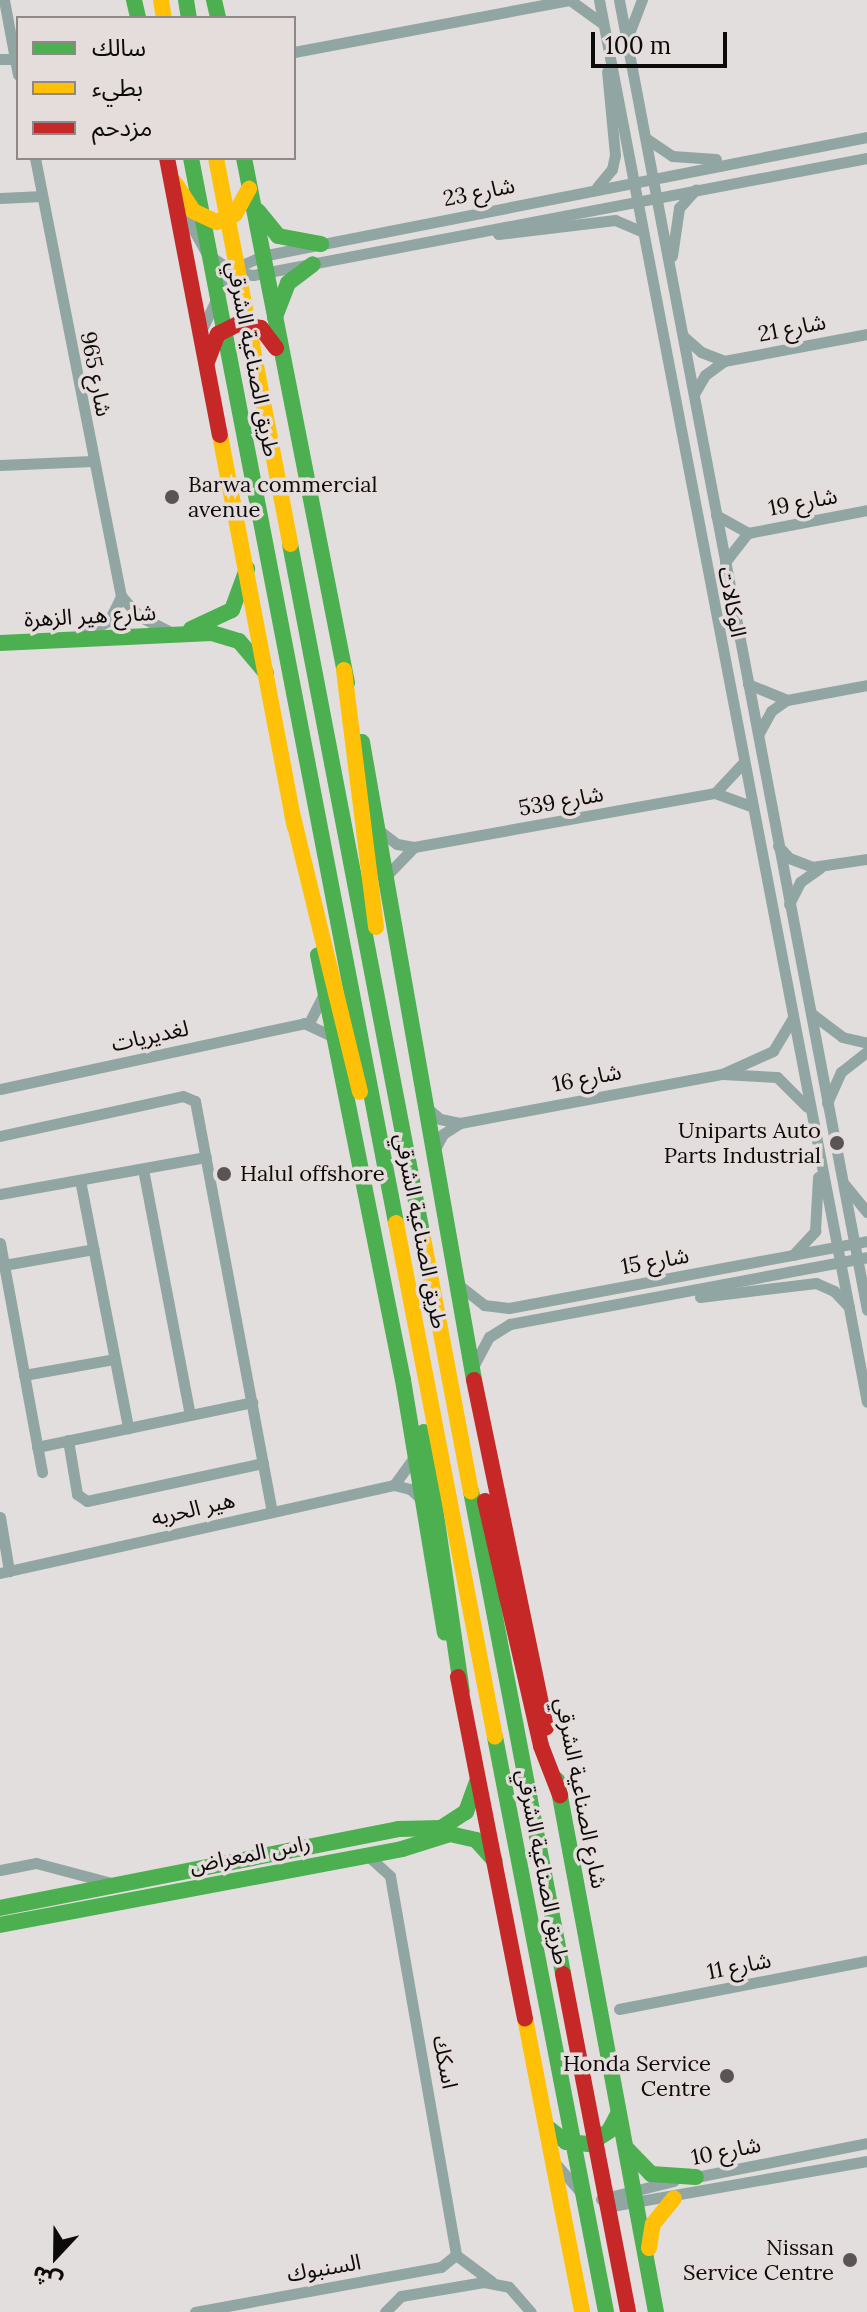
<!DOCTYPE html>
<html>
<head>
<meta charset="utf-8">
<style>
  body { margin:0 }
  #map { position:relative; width:867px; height:2312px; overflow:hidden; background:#e3dede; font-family:Lora,"Noto Sans Arabic",serif }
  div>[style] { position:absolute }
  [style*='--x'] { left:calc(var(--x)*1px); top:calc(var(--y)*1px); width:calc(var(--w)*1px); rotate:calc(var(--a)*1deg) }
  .street>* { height:11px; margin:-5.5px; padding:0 5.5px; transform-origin:5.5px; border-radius:5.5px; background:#91a6a3 }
  .fast>* { height:16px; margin:-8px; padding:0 8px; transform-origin:8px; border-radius:8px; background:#4caf50 }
  .slow>* { height:16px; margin:-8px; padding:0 8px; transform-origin:8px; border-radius:8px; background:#ffc107 }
  .jam>* { height:16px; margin:-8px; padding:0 8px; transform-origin:8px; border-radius:8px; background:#c62828 }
  .dots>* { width:22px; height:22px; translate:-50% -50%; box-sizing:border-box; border:4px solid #e5dcdc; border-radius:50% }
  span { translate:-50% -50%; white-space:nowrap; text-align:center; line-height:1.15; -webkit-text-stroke:7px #e5dcdc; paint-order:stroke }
  .street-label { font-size:22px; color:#0d0b0a }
  .poi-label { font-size:22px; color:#0d0b0a }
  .left { translate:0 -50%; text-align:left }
  .right { translate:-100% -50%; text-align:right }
  .legend { position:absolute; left:16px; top:16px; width:280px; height:144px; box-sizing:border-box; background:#e5dcdc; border:2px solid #8f8888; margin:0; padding:10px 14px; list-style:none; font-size:24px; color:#0d0b0a }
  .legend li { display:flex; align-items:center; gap:16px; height:40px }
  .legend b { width:40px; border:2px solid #8f8888 }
  .north { position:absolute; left:16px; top:2216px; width:80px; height:80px; -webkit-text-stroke:6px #e5dcdc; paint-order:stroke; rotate:202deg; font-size:22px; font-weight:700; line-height:32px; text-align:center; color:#0d0b0a }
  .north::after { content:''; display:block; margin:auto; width:28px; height:36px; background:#0d0b0a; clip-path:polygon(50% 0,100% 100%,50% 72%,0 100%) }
  .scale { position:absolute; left:591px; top:32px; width:136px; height:36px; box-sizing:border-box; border:4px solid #0d0b0a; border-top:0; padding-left:10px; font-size:24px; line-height:28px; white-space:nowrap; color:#0d0b0a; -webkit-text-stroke:6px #e5dcdc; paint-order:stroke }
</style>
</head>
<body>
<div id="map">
  <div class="street">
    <div style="--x:4;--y:0;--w:76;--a:79.4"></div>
    <div style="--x:570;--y:0;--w:39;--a:36"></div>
    <div style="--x:599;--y:0;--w:1427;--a:79.18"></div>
    <div style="--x:619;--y:0;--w:1333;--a:79.28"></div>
    <div style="--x:628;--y:36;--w:39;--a:-69"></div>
    <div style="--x:294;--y:52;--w:280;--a:-10.7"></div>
    <div style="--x:0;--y:59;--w:15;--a:0"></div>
    <div style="--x:647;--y:139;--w:30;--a:34"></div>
    <div style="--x:672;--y:156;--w:44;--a:3.9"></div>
    <div style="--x:35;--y:158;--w:446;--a:78.9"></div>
    <div style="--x:121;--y:596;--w:27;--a:48"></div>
    <div style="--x:139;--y:616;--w:38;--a:27"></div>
    <div style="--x:597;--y:187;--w:23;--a:-50"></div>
    <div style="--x:612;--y:169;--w:14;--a:-78"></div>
    <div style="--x:615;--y:155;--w:84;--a:-95.4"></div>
    <div style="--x:0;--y:198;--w:42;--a:-2.7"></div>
    <div style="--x:184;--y:213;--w:47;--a:60.7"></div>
    <div style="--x:207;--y:254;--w:32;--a:34"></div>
    <div style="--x:234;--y:272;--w:19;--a:9"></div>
    <div style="--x:253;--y:275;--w:625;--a:-10.79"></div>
    <div style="--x:498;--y:234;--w:118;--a:-6.8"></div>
    <div style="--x:615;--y:220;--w:30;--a:23"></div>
    <div style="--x:672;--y:256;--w:49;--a:-81.7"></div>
    <div style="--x:679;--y:208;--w:25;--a:-48"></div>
    <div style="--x:203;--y:327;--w:49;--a:-64.5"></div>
    <div style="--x:224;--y:283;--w:23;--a:-47"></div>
    <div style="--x:240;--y:266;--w:24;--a:-24"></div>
    <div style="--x:262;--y:256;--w:617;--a:-11.13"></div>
    <div style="--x:684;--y:337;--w:23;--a:41"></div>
    <div style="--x:701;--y:352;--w:25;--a:21"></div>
    <div style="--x:694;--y:394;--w:22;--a:-60"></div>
    <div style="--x:705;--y:375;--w:24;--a:-36"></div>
    <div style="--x:724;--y:361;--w:146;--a:-10.7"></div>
    <div style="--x:0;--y:465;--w:92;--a:-2.5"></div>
    <div style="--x:716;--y:515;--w:37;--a:29"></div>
    <div style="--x:725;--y:562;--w:37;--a:-52"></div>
    <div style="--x:748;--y:533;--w:121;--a:-10.9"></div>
    <div style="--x:81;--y:635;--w:31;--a:-27"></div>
    <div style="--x:109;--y:621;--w:28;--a:-64"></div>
    <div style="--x:748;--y:684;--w:42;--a:22.3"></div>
    <div style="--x:759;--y:733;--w:25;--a:-61"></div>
    <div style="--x:771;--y:711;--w:19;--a:-35"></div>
    <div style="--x:787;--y:700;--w:81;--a:-10.6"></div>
    <div style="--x:715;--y:793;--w:40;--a:-47"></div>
    <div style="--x:377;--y:829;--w:25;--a:37"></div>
    <div style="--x:397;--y:844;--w:17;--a:10"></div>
    <div style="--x:414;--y:847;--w:306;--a:-10.2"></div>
    <div style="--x:715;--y:793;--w:38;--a:20"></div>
    <div style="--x:778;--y:846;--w:16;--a:47"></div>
    <div style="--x:789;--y:858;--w:25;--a:21"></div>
    <div style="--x:812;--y:867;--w:56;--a:-8.3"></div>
    <div style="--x:387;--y:875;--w:37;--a:-46"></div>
    <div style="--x:789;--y:904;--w:25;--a:-63"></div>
    <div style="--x:800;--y:882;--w:24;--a:-35"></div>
    <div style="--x:812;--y:1014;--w:38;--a:37"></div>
    <div style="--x:842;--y:1037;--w:26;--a:13"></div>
    <div style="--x:309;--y:1023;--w:31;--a:-63"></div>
    <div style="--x:722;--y:1074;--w:55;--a:3.1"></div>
    <div style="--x:777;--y:1077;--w:42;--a:45"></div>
    <div style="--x:0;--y:1089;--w:311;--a:-12.2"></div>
    <div style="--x:304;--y:1023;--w:33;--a:25"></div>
    <div style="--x:827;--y:1103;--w:34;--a:-66"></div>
    <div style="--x:841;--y:1072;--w:33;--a:-38"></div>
    <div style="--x:427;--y:1108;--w:17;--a:40"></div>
    <div style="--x:440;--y:1119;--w:20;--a:11"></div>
    <div style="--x:460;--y:1123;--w:267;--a:-10.6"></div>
    <div style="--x:722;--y:1074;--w:56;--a:-24.3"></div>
    <div style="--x:773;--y:1051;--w:37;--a:-59"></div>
    <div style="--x:0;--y:1136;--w:187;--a:-12.3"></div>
    <div style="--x:183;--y:1096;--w:13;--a:23"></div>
    <div style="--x:195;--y:1101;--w:417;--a:79.4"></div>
    <div style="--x:435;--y:1149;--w:17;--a:-62"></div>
    <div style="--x:443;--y:1134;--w:20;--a:-33"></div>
    <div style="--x:143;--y:1169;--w:250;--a:79.2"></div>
    <div style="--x:80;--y:1180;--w:253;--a:79"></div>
    <div style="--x:845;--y:1185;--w:35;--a:51"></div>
    <div style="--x:0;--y:1194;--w:209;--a:-10.2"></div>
    <div style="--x:0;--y:1243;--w:233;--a:79.6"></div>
    <div style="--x:793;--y:1255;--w:33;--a:-47"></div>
    <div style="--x:815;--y:1231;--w:54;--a:-86.8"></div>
    <div style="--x:4;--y:1265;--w:91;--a:-10.1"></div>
    <div style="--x:460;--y:1286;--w:31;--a:38"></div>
    <div style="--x:484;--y:1305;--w:25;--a:7"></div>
    <div style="--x:509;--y:1308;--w:364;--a:-10.6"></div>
    <div style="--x:700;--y:1297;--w:117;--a:-6.9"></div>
    <div style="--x:816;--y:1283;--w:20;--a:24"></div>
    <div style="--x:834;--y:1291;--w:22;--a:47"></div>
    <div style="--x:474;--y:1365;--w:32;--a:-62"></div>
    <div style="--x:489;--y:1337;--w:25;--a:-32"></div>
    <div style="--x:510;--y:1324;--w:363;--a:-10.6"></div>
    <div style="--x:24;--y:1375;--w:91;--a:-10.1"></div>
    <div style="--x:68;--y:1440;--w:55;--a:80.5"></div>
    <div style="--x:77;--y:1494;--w:12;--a:35"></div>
    <div style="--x:87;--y:1501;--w:180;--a:-12.2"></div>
    <div style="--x:37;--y:1447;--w:220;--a:-11.8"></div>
    <div style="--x:394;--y:1485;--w:34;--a:-54"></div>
    <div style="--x:0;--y:1517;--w:55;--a:80.5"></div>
    <div style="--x:0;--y:1573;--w:404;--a:-12.6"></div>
    <div style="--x:394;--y:1485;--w:16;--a:14"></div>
    <div style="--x:410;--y:1489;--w:15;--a:42"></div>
    <div style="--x:367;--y:1855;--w:31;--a:42"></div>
    <div style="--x:390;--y:1876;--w:385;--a:80.1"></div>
    <div style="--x:0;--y:1870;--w:37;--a:-11"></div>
    <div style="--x:36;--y:1863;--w:78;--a:14.9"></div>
    <div style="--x:619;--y:2009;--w:253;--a:-11"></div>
    <div style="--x:556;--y:2164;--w:38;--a:49"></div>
    <div style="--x:691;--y:2178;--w:179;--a:-11.2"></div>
    <div style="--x:601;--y:2199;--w:75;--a:-13.9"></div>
    <div style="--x:606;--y:2207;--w:265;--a:-10"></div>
    <div style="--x:456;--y:2255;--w:44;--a:36.6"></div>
    <div style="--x:195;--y:2312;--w:250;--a:-10.4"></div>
    <div style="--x:441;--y:2267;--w:19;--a:-39"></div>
    <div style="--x:385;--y:2312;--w:23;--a:-45"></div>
    <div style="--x:401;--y:2296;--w:84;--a:-9.6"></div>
    <div style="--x:484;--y:2282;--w:25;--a:11"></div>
    <div style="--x:509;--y:2287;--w:33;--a:49"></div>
  </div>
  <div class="fast">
    <div style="--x:134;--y:0;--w:18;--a:77"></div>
    <div style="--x:186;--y:0;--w:18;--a:81"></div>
    <div style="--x:214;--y:0;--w:18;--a:77"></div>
    <div style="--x:191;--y:158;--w:1085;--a:79.1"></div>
    <div style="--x:244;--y:158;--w:535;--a:78.9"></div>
    <div style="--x:258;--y:211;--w:32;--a:51"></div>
    <div style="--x:278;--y:236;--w:44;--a:10.5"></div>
    <div style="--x:275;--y:317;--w:36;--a:-69"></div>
    <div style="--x:288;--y:283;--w:31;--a:-37"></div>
    <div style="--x:290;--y:544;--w:707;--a:79.15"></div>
    <div style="--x:191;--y:629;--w:45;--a:-24.9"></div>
    <div style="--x:232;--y:610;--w:44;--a:-69.9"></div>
    <div style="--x:0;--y:643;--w:212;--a:-2.7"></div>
    <div style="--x:212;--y:633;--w:28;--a:17"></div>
    <div style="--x:239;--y:641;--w:42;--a:49.8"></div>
    <div style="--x:362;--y:742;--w:648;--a:80.04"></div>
    <div style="--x:318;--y:955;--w:433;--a:78.7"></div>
    <div style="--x:403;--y:1380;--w:256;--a:80.6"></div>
    <div style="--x:424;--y:1432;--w:262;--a:81.7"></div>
    <div style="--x:471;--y:1491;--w:492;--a:79.2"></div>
    <div style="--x:495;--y:1737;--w:586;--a:79.07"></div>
    <div style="--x:557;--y:1780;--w:541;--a:79.46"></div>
    <div style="--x:0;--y:1908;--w:406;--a:-11.2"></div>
    <div style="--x:398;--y:1829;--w:43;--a:-1.3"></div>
    <div style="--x:441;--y:1828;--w:30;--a:-33"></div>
    <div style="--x:466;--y:1812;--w:33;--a:-70"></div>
    <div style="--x:0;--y:1925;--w:409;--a:-10.7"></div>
    <div style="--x:402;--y:1849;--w:50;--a:-17.4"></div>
    <div style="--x:450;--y:1834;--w:27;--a:13"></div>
    <div style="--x:476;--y:1840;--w:28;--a:48"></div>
    <div style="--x:547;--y:2127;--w:24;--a:38"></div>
    <div style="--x:566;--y:2142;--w:23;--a:5"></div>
    <div style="--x:589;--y:2144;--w:24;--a:-33"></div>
    <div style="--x:609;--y:2131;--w:19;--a:-62"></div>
    <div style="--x:627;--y:2149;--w:35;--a:46"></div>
    <div style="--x:651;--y:2174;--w:45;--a:3.8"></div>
  </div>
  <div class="slow">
    <div style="--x:161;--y:0;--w:18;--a:81"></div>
    <div style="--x:216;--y:158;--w:393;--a:79.1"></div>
    <div style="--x:175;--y:183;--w:33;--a:57"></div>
    <div style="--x:193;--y:211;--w:26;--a:25"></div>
    <div style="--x:217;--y:222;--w:20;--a:-24"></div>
    <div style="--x:235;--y:214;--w:29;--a:-61"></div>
    <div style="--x:220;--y:435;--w:399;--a:79.2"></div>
    <div style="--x:344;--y:670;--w:259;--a:82.9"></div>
    <div style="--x:292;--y:813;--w:287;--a:76.3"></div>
    <div style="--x:396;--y:1223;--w:523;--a:79.1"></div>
    <div style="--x:423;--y:1238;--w:258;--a:79.3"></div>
    <div style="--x:525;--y:2018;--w:299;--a:79"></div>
    <div style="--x:649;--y:2248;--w:24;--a:-81"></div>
    <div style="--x:653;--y:2224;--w:33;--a:-51"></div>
  </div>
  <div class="jam">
    <div style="--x:167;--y:158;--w:282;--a:79.2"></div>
    <div style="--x:207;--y:362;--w:30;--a:-69"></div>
    <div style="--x:218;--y:334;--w:22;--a:-27"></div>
    <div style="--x:238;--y:324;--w:23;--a:10"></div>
    <div style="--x:261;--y:328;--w:25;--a:53"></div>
    <div style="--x:474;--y:1380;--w:355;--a:78.3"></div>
    <div style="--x:485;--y:1501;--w:251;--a:77.1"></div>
    <div style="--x:541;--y:1746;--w:53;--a:68.8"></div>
    <div style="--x:458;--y:1677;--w:348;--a:78.9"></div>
    <div style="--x:563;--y:1974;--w:344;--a:79.1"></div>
  </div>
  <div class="dots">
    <div style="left:172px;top:497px;background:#585554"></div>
    <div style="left:837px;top:1143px;background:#585554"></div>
    <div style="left:224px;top:1174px;background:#585554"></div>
    <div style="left:727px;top:2076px;background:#585554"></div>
    <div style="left:850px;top:2260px;background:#585554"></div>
  </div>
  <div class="street-label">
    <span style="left:479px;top:192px;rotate:-11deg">شارع 23</span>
    <span style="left:792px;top:328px;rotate:-11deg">شارع 21</span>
    <span style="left:253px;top:359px;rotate:79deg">طريق الصناعية الشرقي</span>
    <span style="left:96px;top:374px;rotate:79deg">شارع 965</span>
    <span style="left:803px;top:502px;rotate:-11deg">شارع 19</span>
    <span style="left:732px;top:602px;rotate:79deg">الوكالات</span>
    <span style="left:90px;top:616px;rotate:-3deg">شارع هير الزهرة</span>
    <span style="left:561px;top:801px;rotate:-10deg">شارع 539</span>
    <span style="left:150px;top:1036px;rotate:-12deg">لغديريات</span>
    <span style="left:587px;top:1078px;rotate:-11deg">شارع 16</span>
    <span style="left:421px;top:1231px;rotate:79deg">طريق الصناعية الشرقي</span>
    <span style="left:655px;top:1261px;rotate:-10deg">شارع 15</span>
    <span style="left:193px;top:1509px;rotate:-13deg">هير الحربه</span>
    <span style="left:581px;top:1793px;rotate:79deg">شارع الصناعية الشرقي</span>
    <span style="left:250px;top:1854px;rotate:-11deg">راس المعراض</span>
    <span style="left:543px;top:1867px;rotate:79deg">طريق الصناعية الشرقي</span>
    <span style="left:739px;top:1966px;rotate:-11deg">شارع 11</span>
    <span style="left:445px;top:2062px;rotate:79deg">اسكك</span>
    <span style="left:726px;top:2151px;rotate:-11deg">شارع 10</span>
    <span style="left:324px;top:2268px;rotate:-10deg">السنبوك</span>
  </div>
  <div class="poi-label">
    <span class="left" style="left:188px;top:497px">Barwa commercial<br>avenue</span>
    <span class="right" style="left:821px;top:1143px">Uniparts Auto<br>Parts Industrial</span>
    <span class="left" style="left:240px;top:1174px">Halul offshore</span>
    <span class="right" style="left:711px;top:2076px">Honda Service<br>Centre</span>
    <span class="right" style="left:834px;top:2260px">Nissan<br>Service Centre</span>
  </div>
  <ul class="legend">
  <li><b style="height:10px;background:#4caf50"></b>سالك</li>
  <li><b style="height:10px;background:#ffc107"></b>بطيء</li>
  <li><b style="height:10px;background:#c62828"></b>مزدحم</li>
  </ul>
  <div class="north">ش</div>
  <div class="scale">100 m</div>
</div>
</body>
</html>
